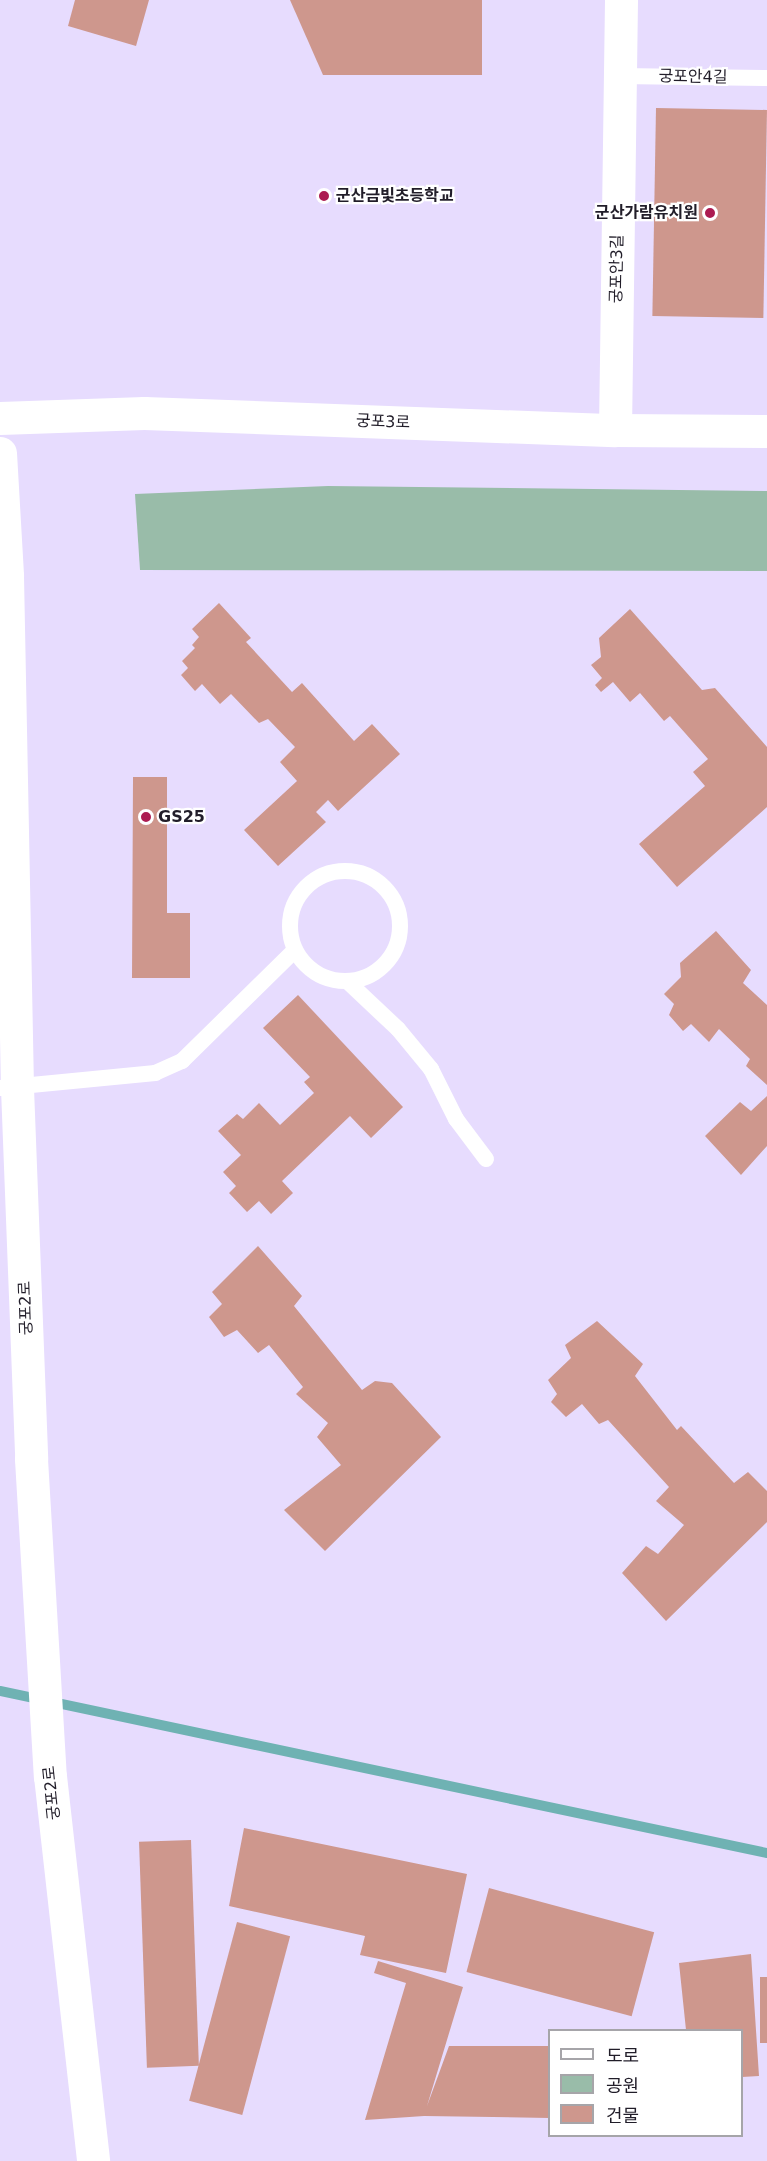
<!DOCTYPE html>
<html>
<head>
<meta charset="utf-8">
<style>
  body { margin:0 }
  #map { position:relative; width:767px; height:2161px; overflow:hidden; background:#e7dcfe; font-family:"DejaVu Sans","Noto Sans KR",sans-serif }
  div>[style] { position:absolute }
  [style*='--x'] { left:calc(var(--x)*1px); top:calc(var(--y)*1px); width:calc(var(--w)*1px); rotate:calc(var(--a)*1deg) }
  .green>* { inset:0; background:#99bca9 }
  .stream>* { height:10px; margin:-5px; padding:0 5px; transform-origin:5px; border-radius:5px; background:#6fb2b3 }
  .building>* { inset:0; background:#ce978d; transform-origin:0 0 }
  .service>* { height:16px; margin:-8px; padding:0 8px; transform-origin:8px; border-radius:8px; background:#fff }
  .service>.ring { margin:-8px; padding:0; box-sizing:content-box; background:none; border:16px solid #fff; border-radius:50% }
  .minor>* { height:33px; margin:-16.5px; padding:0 16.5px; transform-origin:16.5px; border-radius:16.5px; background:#fff }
  .tertiary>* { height:33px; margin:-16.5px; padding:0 16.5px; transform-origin:16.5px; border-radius:16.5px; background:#fff }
  .dots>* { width:16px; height:16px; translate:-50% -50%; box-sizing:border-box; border:3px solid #fff; border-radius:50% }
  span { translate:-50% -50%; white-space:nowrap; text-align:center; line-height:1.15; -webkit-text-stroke:4.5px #fff; paint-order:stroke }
  .street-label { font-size:16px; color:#211d29 }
  .poi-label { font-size:16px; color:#211d29; font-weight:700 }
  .left { translate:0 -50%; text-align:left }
  .right { translate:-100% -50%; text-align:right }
  .legend { position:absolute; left:548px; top:2029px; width:195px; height:108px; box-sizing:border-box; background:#fff; border:2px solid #a6a5a9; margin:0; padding:8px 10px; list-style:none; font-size:18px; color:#211d29 }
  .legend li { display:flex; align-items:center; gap:12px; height:30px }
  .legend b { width:30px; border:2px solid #a6a5a9 }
</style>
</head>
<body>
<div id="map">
  <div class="green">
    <div style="clip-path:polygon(328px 486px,767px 491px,767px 571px,140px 570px,135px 494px)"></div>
  </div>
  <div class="stream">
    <div style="--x:0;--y:1691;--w:784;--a:11.93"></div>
  </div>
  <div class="building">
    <div style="clip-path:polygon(75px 0,149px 0,136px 46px,68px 26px)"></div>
    <div style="clip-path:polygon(290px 0,482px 0,482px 75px,323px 75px)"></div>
    <div style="left:656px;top:108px;width:111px;height:208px;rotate:1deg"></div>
    <div style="clip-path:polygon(219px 603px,251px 638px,246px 642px,292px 692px,302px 683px,354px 741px,372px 724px,400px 754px,338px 811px,328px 800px,316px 812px,326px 822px,278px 866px,244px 830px,297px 781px,280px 762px,295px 747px,268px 719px,259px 723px,231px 694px,220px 704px,202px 684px,195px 691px,181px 675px,188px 668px,182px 661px,195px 648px,192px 645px,199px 637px,192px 629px)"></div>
    <div style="clip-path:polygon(630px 609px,702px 690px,715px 688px,767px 747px,767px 807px,677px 887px,639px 844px,705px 786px,693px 772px,708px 759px,670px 716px,664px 721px,640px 693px,630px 702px,613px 682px,601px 692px,595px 685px,602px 678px,591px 665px,601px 657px,599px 638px)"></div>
    <div style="clip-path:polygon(133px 777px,167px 777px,167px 913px,190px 913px,190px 978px,132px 978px)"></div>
    <div style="clip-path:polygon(716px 931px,751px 970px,743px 983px,767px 1005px,767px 1085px,746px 1066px,750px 1059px,719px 1029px,709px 1042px,691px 1024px,683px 1031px,669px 1015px,674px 1004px,664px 994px,681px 977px,680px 963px)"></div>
    <div style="clip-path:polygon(298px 995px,403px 1107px,371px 1138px,350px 1116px,282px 1181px,293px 1193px,271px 1214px,259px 1201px,247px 1212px,229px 1193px,236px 1186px,223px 1172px,241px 1155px,218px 1131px,237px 1114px,243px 1119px,259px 1103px,280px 1125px,314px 1093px,304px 1082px,310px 1077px,263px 1028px)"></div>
    <div style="clip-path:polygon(767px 1096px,767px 1146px,741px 1175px,705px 1136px,740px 1102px,751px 1111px)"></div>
    <div style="clip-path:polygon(258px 1246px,302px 1296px,294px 1306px,362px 1390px,375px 1381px,392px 1383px,441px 1437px,325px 1551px,284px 1510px,341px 1465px,317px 1437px,328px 1423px,296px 1394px,303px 1387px,269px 1345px,258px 1353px,237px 1330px,224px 1337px,209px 1317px,222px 1304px,212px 1292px)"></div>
    <div style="clip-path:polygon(597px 1321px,643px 1364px,635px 1376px,677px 1430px,681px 1426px,734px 1483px,748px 1472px,767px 1491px,767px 1522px,666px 1621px,622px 1573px,646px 1546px,658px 1554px,684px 1525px,656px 1501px,669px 1487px,608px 1420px,599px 1424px,582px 1404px,566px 1417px,551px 1402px,557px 1394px,548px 1380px,571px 1358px,565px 1345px)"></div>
    <div style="clip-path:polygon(244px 1828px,467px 1874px,446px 1973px,360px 1955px,365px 1936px,229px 1906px)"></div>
    <div style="left:191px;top:1840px;width:226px;height:52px;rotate:88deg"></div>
    <div style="left:489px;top:1888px;width:171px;height:87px;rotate:15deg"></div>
    <div style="left:237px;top:1922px;width:55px;height:185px;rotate:15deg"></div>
    <div style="clip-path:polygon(751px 1954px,759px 2076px,742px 2077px,742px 2030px,686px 2030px,679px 1963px)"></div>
    <div style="clip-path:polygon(378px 1961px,463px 1987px,427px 2106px,449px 2046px,550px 2046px,550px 2118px,424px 2116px,365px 2120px,406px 1983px,374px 1973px)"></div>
    <div style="left:760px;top:1977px;width:7px;height:66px"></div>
  </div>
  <div class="service">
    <div style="--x:620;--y:76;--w:147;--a:0.8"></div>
    <div class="ring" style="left:290px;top:871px;width:94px;height:94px"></div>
    <div style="--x:347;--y:981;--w:70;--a:43.3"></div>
    <div style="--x:398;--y:1029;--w:52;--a:50.5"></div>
    <div style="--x:431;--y:1069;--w:56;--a:63.4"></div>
    <div style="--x:456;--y:1119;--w:50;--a:53.1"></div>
    <div style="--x:0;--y:1088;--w:156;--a:-5.5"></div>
    <div style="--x:155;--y:1073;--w:30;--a:-24"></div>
    <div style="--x:182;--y:1061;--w:158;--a:-44.5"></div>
  </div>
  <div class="minor">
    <div style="--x:615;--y:430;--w:430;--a:-89.2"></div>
  </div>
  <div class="tertiary">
    <div style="--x:0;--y:418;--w:144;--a:-2"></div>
    <div style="--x:144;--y:413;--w:471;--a:2.1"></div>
    <div style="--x:615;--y:430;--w:152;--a:0.4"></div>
    <div style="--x:0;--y:453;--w:123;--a:86.7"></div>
    <div style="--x:7;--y:576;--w:512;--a:88.88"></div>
    <div style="--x:17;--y:1088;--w:371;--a:87.8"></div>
    <div style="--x:31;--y:1459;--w:318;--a:86.6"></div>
    <div style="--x:50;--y:1776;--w:387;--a:83.6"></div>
  </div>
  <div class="dots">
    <div style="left:324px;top:196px;background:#ac1b51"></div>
    <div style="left:710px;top:213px;background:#ac1b51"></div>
    <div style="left:146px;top:817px;background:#ac1b51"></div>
  </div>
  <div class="street-label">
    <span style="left:693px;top:77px;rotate:1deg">궁포안4길</span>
    <span style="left:617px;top:269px;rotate:-89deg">궁포안3길</span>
    <span style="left:383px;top:422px;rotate:2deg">궁포3로</span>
    <span style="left:26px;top:1308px;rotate:-92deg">궁포2로</span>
    <span style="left:52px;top:1793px;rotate:-96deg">궁포2로</span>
  </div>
  <div class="poi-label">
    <span class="left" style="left:336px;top:196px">군산금빛초등학교</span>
    <span class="right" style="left:698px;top:213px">군산가람유치원</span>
    <span class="left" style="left:158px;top:817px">GS25</span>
  </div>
  <ul class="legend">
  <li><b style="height:8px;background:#fff"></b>도로</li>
  <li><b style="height:16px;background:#99bca9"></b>공원</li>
  <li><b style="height:16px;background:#ce978d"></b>건물</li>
  </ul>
</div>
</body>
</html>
